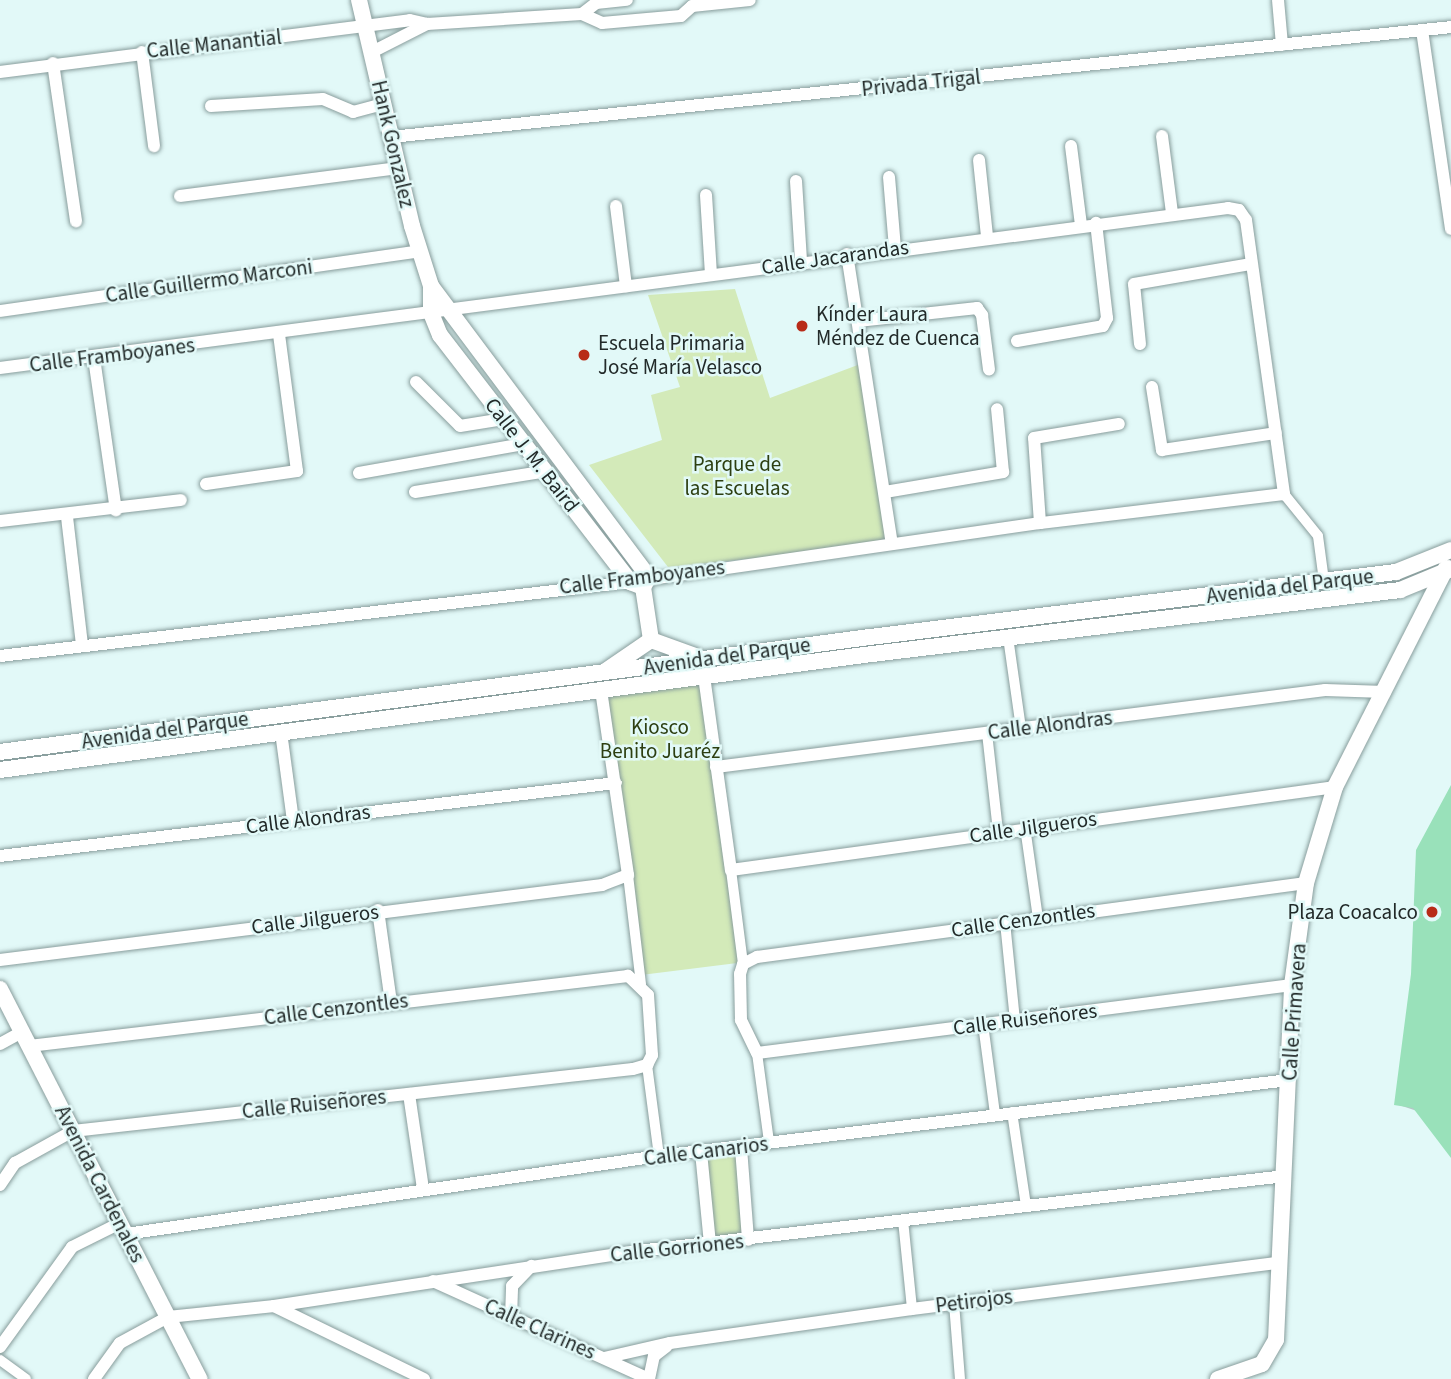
<!DOCTYPE html>
<html>
<head>
<meta charset="utf-8">
<style>
  body { margin:0 }
  #map { position:relative; width:1451px; height:1379px; overflow:hidden; background:#e2f9f8; font-family:"Source Sans 3",sans-serif }
  div>[style] { position:absolute }
  [style*='--x'] { left:calc(var(--x)*1px); top:calc(var(--y)*1px); width:calc(var(--w)*1px); rotate:calc(var(--a)*1deg) }
  .green>* { inset:0; background:#d3eab9; transform-origin:0 0 }
  .shadow>* { inset:0; background:#0003 }
  .building>* { inset:0; background:#99e1ba }
  .roads { filter:drop-shadow(0 0 2px #889d9c) drop-shadow(0 0 2px #889d9c) }
  .pedestrian>* { height:10px; margin:-5px; padding:0 5px; transform-origin:5px; border-radius:5px; background:#fff }
  .minor>* { height:12px; margin:-6px; padding:0 6px; transform-origin:6px; border-radius:6px; background:#fff }
  .tertiary>* { height:16px; margin:-8px; padding:0 8px; transform-origin:8px; border-radius:8px; background:#fff }
  .dots>* { width:19px; height:19px; translate:-50% -50%; box-sizing:border-box; border:4px solid #e2f9f8; border-radius:50% }
  span { translate:-50% -50%; white-space:nowrap; text-align:center; line-height:1.15; -webkit-text-stroke:5px #e2f9f8; paint-order:stroke }
  .street-label { font-size:21px; color:#222a29 }
  .poi-label { font-size:21px; color:#222a29 }
  .left { translate:0 -50%; text-align:left }
  .right { translate:-100% -50%; text-align:right }
  .park-label { font-size:21px; color:#2d3f11 }
</style>
</head>
<body>
<div id="map">
  <div class="green">
    <div style="clip-path:polygon(735px 289px,770px 398px,863px 363px,892px 544px,668px 567px,589px 465px,662px 440px,651px 395px,680px 387px,648px 295px)"></div>
    <div style="left:704px;top:676px;width:289px;height:103px;rotate:83deg"></div>
    <div style="left:741px;top:1148px;width:92px;height:40px;rotate:86deg"></div>
  </div>
  <div class="shadow">
    <div style="clip-path:polygon(1451px 789px,1451px 1153px,1417px 1111px,1396px 1104px)"></div>
  </div>
  <div class="building">
    <div style="clip-path:polygon(1451px 785px,1451px 1158px,1413px 1108px,1394px 1105px,1411px 974px,1416px 850px)"></div>
  </div>
  <div class="roads">
    <div class="pedestrian">
      <div style="--x:1284;--y:494;--w:54;--a:51"></div>
      <div style="--x:1318;--y:536;--w:45;--a:82.4"></div>
      <div style="--x:1008;--y:637;--w:92;--a:81.9"></div>
      <div style="--x:987;--y:733;--w:99;--a:83.6"></div>
      <div style="--x:1025;--y:827;--w:92;--a:81.9"></div>
      <div style="--x:731;--y:870;--w:95;--a:82.7"></div>
      <div style="--x:628;--y:875;--w:110;--a:83.2"></div>
      <div style="--x:1005;--y:922;--w:99;--a:84.2"></div>
      <div style="--x:983;--y:1024;--w:91;--a:82.4"></div>
      <div style="--x:757;--y:1053;--w:90;--a:82.3"></div>
      <div style="--x:647;--y:1065;--w:92;--a:82.5"></div>
      <div style="--x:1012;--y:1112;--w:95;--a:81.5"></div>
      <div style="--x:903;--y:1220;--w:89;--a:84.2"></div>
      <div style="--x:954;--y:1303;--w:76;--a:85.5"></div>
      <div style="--x:0;--y:1360;--w:32;--a:36"></div>
    </div>
    <div class="minor">
      <div style="--x:1278;--y:0;--w:45;--a:84.9"></div>
      <div style="--x:582;--y:14;--w:18;--a:-38"></div>
      <div style="--x:596;--y:3;--w:31;--a:-6"></div>
      <div style="--x:1422;--y:30;--w:201;--a:81.7"></div>
      <div style="--x:142;--y:52;--w:95;--a:82.7"></div>
      <div style="--x:372;--y:52;--w:62;--a:-27"></div>
      <div style="--x:53;--y:63;--w:160;--a:81.7"></div>
      <div style="--x:0;--y:72;--w:413;--a:-7.2"></div>
      <div style="--x:410;--y:20;--w:17;--a:13"></div>
      <div style="--x:427;--y:24;--w:155;--a:-3.7"></div>
      <div style="--x:582;--y:14;--w:22;--a:24"></div>
      <div style="--x:602;--y:23;--w:79;--a:-5.1"></div>
      <div style="--x:681;--y:16;--w:15;--a:-42"></div>
      <div style="--x:692;--y:6;--w:58;--a:-5.9"></div>
      <div style="--x:211;--y:106;--w:112;--a:-3.6"></div>
      <div style="--x:323;--y:99;--w:33;--a:23"></div>
      <div style="--x:353;--y:112;--w:31;--a:-15"></div>
      <div style="--x:1162;--y:136;--w:78;--a:82.6"></div>
      <div style="--x:391;--y:137;--w:1066;--a:-5.92"></div>
      <div style="--x:1071;--y:146;--w:80;--a:82.8"></div>
      <div style="--x:979;--y:160;--w:76;--a:84"></div>
      <div style="--x:889;--y:177;--w:71;--a:85.2"></div>
      <div style="--x:796;--y:181;--w:80;--a:86.4"></div>
      <div style="--x:706;--y:195;--w:79;--a:86.4"></div>
      <div style="--x:180;--y:196;--w:220;--a:-7.3"></div>
      <div style="--x:616;--y:206;--w:81;--a:82.9"></div>
      <div style="--x:847;--y:254;--w:293;--a:81.2"></div>
      <div style="--x:0;--y:311;--w:423;--a:-8.1"></div>
      <div style="--x:858;--y:321;--w:120;--a:-6.2"></div>
      <div style="--x:977;--y:308;--w:9;--a:54"></div>
      <div style="--x:982;--y:315;--w:55;--a:82.7"></div>
      <div style="--x:1017;--y:341;--w:87;--a:-9.9"></div>
      <div style="--x:1103;--y:326;--w:9;--a:-63"></div>
      <div style="--x:1107;--y:318;--w:96;--a:-96.6"></div>
      <div style="--x:1140;--y:344;--w:60;--a:-95.7"></div>
      <div style="--x:1134;--y:284;--w:119;--a:-9.7"></div>
      <div style="--x:94;--y:358;--w:154;--a:81.8"></div>
      <div style="--x:0;--y:368;--w:1238;--a:-7.42"></div>
      <div style="--x:1228;--y:208;--w:11;--a:10"></div>
      <div style="--x:1239;--y:210;--w:12;--a:55"></div>
      <div style="--x:1246;--y:220;--w:277;--a:82.1"></div>
      <div style="--x:1284;--y:494;--w:246;--a:173.2"></div>
      <div style="--x:1040;--y:523;--w:414;--a:171.8"></div>
      <div style="--x:630;--y:582;--w:634;--a:173.3"></div>
      <div style="--x:416;--y:382;--w:62;--a:45"></div>
      <div style="--x:460;--y:426;--w:44;--a:-9.2"></div>
      <div style="--x:1152;--y:387;--w:64;--a:81"></div>
      <div style="--x:1162;--y:450;--w:115;--a:-8.5"></div>
      <div style="--x:359;--y:473;--w:167;--a:-10"></div>
      <div style="--x:206;--y:484;--w:92;--a:-8.1"></div>
      <div style="--x:297;--y:471;--w:137;--a:-97.5"></div>
      <div style="--x:415;--y:492;--w:134;--a:-9"></div>
      <div style="--x:885;--y:492;--w:120;--a:-9.6"></div>
      <div style="--x:1003;--y:472;--w:63;--a:-95.4"></div>
      <div style="--x:67;--y:517;--w:129;--a:83.3"></div>
      <div style="--x:0;--y:521;--w:182;--a:-6.6"></div>
      <div style="--x:1040;--y:523;--w:85;--a:-94"></div>
      <div style="--x:1034;--y:438;--w:86;--a:-9.4"></div>
      <div style="--x:704;--y:676;--w:196;--a:82.1"></div>
      <div style="--x:731;--y:870;--w:610;--a:-7.82"></div>
      <div style="--x:281;--y:732;--w:90;--a:82.3"></div>
      <div style="--x:716;--y:767;--w:614;--a:-7.21"></div>
      <div style="--x:1325;--y:690;--w:60;--a:1.9"></div>
      <div style="--x:0;--y:856;--w:620;--a:-6.76"></div>
      <div style="--x:378;--y:910;--w:93;--a:82"></div>
      <div style="--x:0;--y:960;--w:607;--a:-7.1"></div>
      <div style="--x:602;--y:885;--w:28;--a:-21"></div>
      <div style="--x:628;--y:875;--w:186;--a:-98.3"></div>
      <div style="--x:1292;--y:985;--w:539;--a:172.76"></div>
      <div style="--x:757;--y:1053;--w:37;--a:-116"></div>
      <div style="--x:741;--y:1020;--w:46;--a:-91.2"></div>
      <div style="--x:740;--y:974;--w:10;--a:-73"></div>
      <div style="--x:743;--y:964;--w:16;--a:-27"></div>
      <div style="--x:757;--y:957;--w:554;--a:-7.68"></div>
      <div style="--x:0;--y:1044;--w:25;--a:-29"></div>
      <div style="--x:409;--y:1094;--w:96;--a:81.6"></div>
      <div style="--x:741;--y:1148;--w:92;--a:85.6"></div>
      <div style="--x:701;--y:1152;--w:91;--a:84.4"></div>
      <div style="--x:0;--y:1185;--w:27;--a:-56"></div>
      <div style="--x:15;--y:1163;--w:66;--a:-28.9"></div>
      <div style="--x:73;--y:1131;--w:563;--a:-6.32"></div>
      <div style="--x:633;--y:1069;--w:15;--a:-16"></div>
      <div style="--x:647;--y:1065;--w:11;--a:-63"></div>
      <div style="--x:652;--y:1055;--w:60;--a:-93.8"></div>
      <div style="--x:648;--y:995;--w:28;--a:-136"></div>
      <div style="--x:628;--y:976;--w:603;--a:173.33"></div>
      <div style="--x:126;--y:1234;--w:539;--a:-8.33"></div>
      <div style="--x:659;--y:1156;--w:635;--a:-6.88"></div>
      <div style="--x:433;--y:1281;--w:237;--a:24.4"></div>
      <div style="--x:274;--y:1306;--w:167;--a:26"></div>
      <div style="--x:511;--y:1318;--w:32;--a:-88"></div>
      <div style="--x:512;--y:1286;--w:28;--a:-46"></div>
      <div style="--x:0;--y:1347;--w:123;--a:-54.2"></div>
      <div style="--x:72;--y:1247;--w:54;--a:-26.6"></div>
      <div style="--x:604;--y:1358;--w:68;--a:-12.8"></div>
      <div style="--x:670;--y:1343;--w:244;--a:-8"></div>
      <div style="--x:912;--y:1309;--w:369;--a:-7.2"></div>
      <div style="--x:94;--y:1379;--w:44;--a:-54.2"></div>
      <div style="--x:120;--y:1343;--w:55;--a:-28.4"></div>
      <div style="--x:168;--y:1317;--w:107;--a:-5.9"></div>
      <div style="--x:274;--y:1306;--w:368;--a:-8.6"></div>
      <div style="--x:638;--y:1251;--w:651;--a:-6.61"></div>
      <div style="--x:649;--y:1379;--w:24;--a:-78"></div>
      <div style="--x:654;--y:1356;--w:16;--a:-38"></div>
    </div>
    <div class="tertiary">
      <div style="--x:359;--y:0;--w:232;--a:76.8"></div>
      <div style="--x:412;--y:226;--w:63;--a:72.4"></div>
      <div style="--x:431;--y:286;--w:27;--a:90"></div>
      <div style="--x:431;--y:313;--w:24;--a:68"></div>
      <div style="--x:440;--y:335;--w:312;--a:52.4"></div>
      <div style="--x:630;--y:582;--w:14;--a:21"></div>
      <div style="--x:431;--y:286;--w:364;--a:53.2"></div>
      <div style="--x:649;--y:577;--w:12;--a:121"></div>
      <div style="--x:643;--y:587;--w:54;--a:81.4"></div>
      <div style="--x:651;--y:640;--w:50;--a:19.9"></div>
      <div style="--x:604;--y:672;--w:57;--a:-34.2"></div>
      <div style="--x:0;--y:752;--w:870;--a:-7.53"></div>
      <div style="--x:862;--y:638;--w:538;--a:-7.05"></div>
      <div style="--x:1396;--y:572;--w:59;--a:-21.8"></div>
      <div style="--x:0;--y:770;--w:872;--a:-7.58"></div>
      <div style="--x:864;--y:655;--w:540;--a:-6.91"></div>
      <div style="--x:1400;--y:590;--w:55;--a:-22.4"></div>
      <div style="--x:0;--y:989;--w:438;--a:62.9"></div>
      <div style="--x:1218;--y:1379;--w:46;--a:-18.8"></div>
      <div style="--x:1262;--y:1364;--w:28;--a:-60"></div>
      <div style="--x:1276;--y:1340;--w:355;--a:-87.4"></div>
      <div style="--x:1292;--y:985;--w:103;--a:-82.2"></div>
      <div style="--x:1306;--y:883;--w:100;--a:-73.2"></div>
      <div style="--x:1335;--y:787;--w:246;--a:-63.1"></div>
    </div>
  </div>
  <div class="dots">
    <div style="left:802px;top:326px;background:#b82b18"></div>
    <div style="left:584px;top:355px;background:#b82b18"></div>
    <div style="left:1432px;top:912px;background:#b82b18"></div>
  </div>
  <div class="street-label">
    <span style="left:214px;top:44px;rotate:-6deg">Calle Manantial</span>
    <span style="left:921px;top:83px;rotate:-6deg">Privada Trigal</span>
    <span style="left:393px;top:144px;rotate:77deg">Hank Gonzalez</span>
    <span style="left:835px;top:257px;rotate:-8deg">Calle Jacarandas</span>
    <span style="left:209px;top:281px;rotate:-8deg">Calle Guillermo Marconi</span>
    <span style="left:112px;top:355px;rotate:-7deg">Calle Framboyanes</span>
    <span style="left:532px;top:455px;rotate:52deg">Calle J. M. Baird</span>
    <span style="left:642px;top:577px;rotate:-7deg">Calle Framboyanes</span>
    <span style="left:1290px;top:586px;rotate:-7deg">Avenida del Parque</span>
    <span style="left:727px;top:656px;rotate:-8deg">Avenida del Parque</span>
    <span style="left:1050px;top:725px;rotate:-7deg">Calle Alondras</span>
    <span style="left:165px;top:730px;rotate:-8deg">Avenida del Parque</span>
    <span style="left:308px;top:819px;rotate:-7deg">Calle Alondras</span>
    <span style="left:1033px;top:827px;rotate:-8deg">Calle Jilgueros</span>
    <span style="left:315px;top:919px;rotate:-7deg">Calle Jilgueros</span>
    <span style="left:1023px;top:920px;rotate:-8deg">Calle Cenzontles</span>
    <span style="left:336px;top:1009px;rotate:-7deg">Calle Cenzontles</span>
    <span style="left:1294px;top:1012px;rotate:-86deg">Calle Primavera</span>
    <span style="left:1025px;top:1019px;rotate:-7deg">Calle Ruiseñores</span>
    <span style="left:314px;top:1104px;rotate:-6deg">Calle Ruiseñores</span>
    <span style="left:706px;top:1151px;rotate:-7deg">Calle Canarios</span>
    <span style="left:100px;top:1184px;rotate:63deg">Avenida Cardenales</span>
    <span style="left:677px;top:1248px;rotate:-6deg">Calle Gorriones</span>
    <span style="left:974px;top:1301px;rotate:-7deg">Petirojos</span>
    <span style="left:540px;top:1329px;rotate:24deg">Calle Clarines</span>
  </div>
  <div class="poi-label">
    <span class="left" style="left:816px;top:326px">Kínder Laura<br>Méndez de Cuenca</span>
    <span class="left" style="left:598px;top:355px">Escuela Primaria<br>José María Velasco</span>
    <span class="right" style="left:1418px;top:912px">Plaza Coacalco</span>
  </div>
  <div class="park-label">
    <span style="left:737px;top:476px">Parque de<br>las Escuelas</span>
    <span style="left:660px;top:739px">Kiosco<br>Benito Juaréz</span>
  </div>
</div>
</body>
</html>
